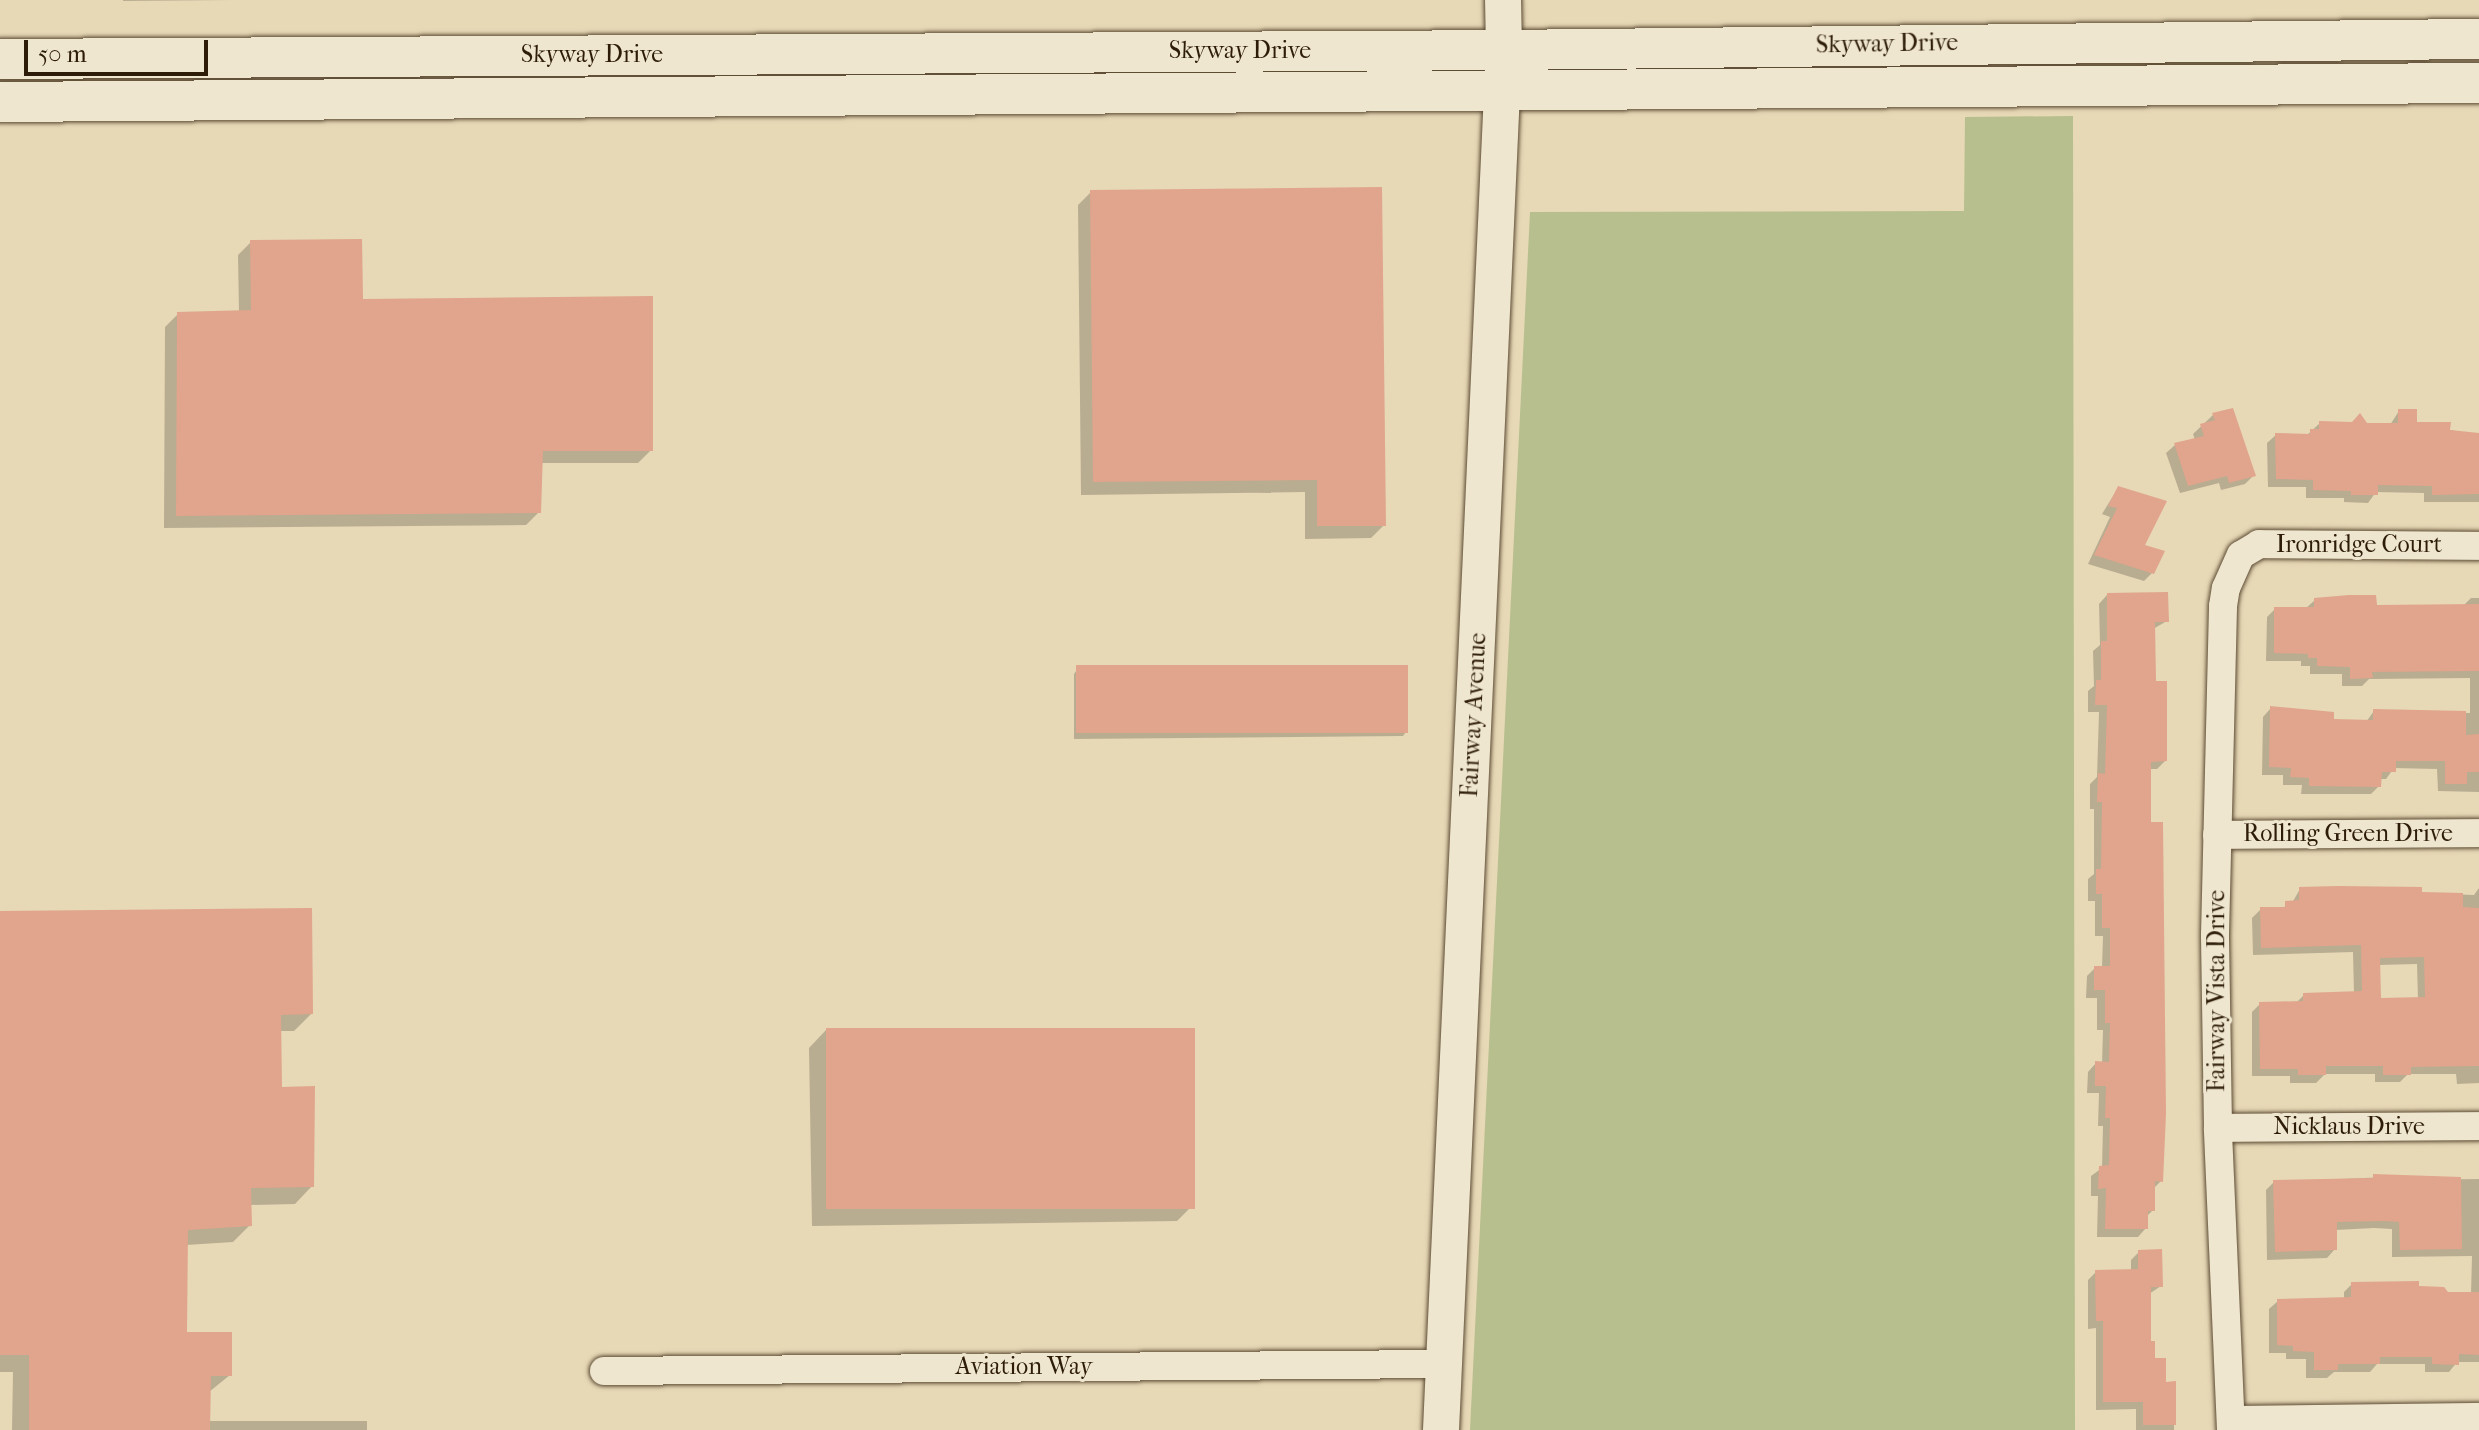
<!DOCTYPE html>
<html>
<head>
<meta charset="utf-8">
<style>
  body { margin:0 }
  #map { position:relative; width:2479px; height:1430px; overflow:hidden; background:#e7d8b6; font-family:"IM FELL French Canon",serif }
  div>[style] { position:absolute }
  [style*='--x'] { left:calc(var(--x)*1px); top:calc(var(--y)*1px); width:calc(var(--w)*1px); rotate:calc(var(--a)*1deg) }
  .green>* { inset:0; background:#b6bf8d }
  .shadow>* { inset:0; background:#0003 }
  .building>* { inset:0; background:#e0a58c; transform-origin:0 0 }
  .roads { filter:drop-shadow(0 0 2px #5c4b33) drop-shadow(0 0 2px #5c4b33) }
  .minor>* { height:28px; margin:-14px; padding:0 14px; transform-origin:14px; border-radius:14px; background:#efe6d0 }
  .tertiary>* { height:36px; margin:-18px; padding:0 18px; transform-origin:18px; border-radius:18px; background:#efe6d0 }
  .secondary>* { height:40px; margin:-20px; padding:0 20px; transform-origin:20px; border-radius:20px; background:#efe6d0 }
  span { translate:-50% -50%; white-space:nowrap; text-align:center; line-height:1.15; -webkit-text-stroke:6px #efe6d0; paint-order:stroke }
  .street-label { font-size:24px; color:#2d1c07 }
  .scale { position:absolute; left:24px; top:40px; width:184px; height:36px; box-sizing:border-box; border:4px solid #2d1c07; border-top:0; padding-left:10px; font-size:24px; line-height:28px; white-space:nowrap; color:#2d1c07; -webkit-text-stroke:6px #efe6d0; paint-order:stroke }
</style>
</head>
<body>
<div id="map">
  <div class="green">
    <div style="clip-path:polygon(2073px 116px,2075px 1430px,1470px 1430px,1530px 212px,1964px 211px,1965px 117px)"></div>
  </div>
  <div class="shadow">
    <div style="clip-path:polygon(123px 0,232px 0,123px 1px)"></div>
    <div style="clip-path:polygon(1091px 192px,1384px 525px,1371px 538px,1305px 539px,1305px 492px,1081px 495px,1078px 205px)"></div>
    <div style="clip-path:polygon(251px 242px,361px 301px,651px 450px,638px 463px,541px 463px,539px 512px,526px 525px,164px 528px,165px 327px,178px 314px,239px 312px,238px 255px)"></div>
    <div style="clip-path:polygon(2399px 411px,2415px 424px,2479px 435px,2479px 502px,2424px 502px,2424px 493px,2376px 492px,2368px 503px,2344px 502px,2344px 498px,2306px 498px,2306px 487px,2268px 487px,2267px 443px,2276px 435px,2306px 436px,2320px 423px,2390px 425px)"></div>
    <div style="clip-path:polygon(2213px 415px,2253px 476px,2245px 484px,2221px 490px,2219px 483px,2180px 493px,2166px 453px,2175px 445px,2195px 440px,2193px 434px)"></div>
    <div style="clip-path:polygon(2118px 488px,2152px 573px,2144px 581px,2088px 564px,2110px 517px,2102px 514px)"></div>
    <div style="clip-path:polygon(2107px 595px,2167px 621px,2153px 629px,2154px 683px,2165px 761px,2157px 769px,2149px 769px,2161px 1181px,2153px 1189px,2153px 1210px,2146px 1217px,2146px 1228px,2138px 1237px,2097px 1237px,2098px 1196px,2091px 1196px,2091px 1176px,2102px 1168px,2103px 1126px,2098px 1126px,2099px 1093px,2087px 1093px,2088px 1072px,2096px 1063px,2102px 1064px,2103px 1030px,2097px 1030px,2097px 998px,2086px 998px,2087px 976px,2095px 968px,2102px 968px,2103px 936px,2095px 936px,2095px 901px,2088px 901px,2088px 879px,2094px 874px,2094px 809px,2090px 809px,2090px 784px,2097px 777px,2099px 712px,2088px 712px,2088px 691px,2094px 686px,2093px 651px,2100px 645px,2099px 604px)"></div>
    <div style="clip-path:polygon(2471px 598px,2479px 598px,2479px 792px,2438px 791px,2437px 769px,2394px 768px,2386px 779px,2379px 779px,2379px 786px,2371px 794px,2301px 794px,2302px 785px,2283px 785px,2283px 775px,2262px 775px,2263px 717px,2271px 708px,2332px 721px,2366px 722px,2374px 711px,2470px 713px,2470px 678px,2369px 679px,2362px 686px,2342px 686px,2342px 674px,2310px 674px,2310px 666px,2301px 666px,2301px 661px,2266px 661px,2267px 617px,2275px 609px,2305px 609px,2315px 600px,2375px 607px,2463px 606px)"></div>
    <div style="clip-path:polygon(1077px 670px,1406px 732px,1403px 736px,1074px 739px,1074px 674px)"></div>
    <div style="clip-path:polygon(evenodd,2479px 888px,2479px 1083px,2457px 1084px,2456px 1074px,2408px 1074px,2400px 1082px,2375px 1082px,2375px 1074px,2325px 1074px,2316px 1083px,2290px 1083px,2290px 1076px,2252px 1076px,2252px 1012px,2260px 1004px,2296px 1003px,2304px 995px,2354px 993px,2353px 952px,2253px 955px,2252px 918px,2261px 909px,2280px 909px,2292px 903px,2300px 889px,2474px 895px,2479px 888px,2417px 964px,2418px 1000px,2379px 1000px,2378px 965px,2417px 964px)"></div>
    <div style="clip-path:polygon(0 913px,311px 1014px,294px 1031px,279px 1031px,280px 1089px,312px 1186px,295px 1204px,250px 1205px,250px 1225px,233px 1242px,186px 1245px,185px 1334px,230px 1375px,209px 1392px,208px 1421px,367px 1421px,367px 1430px,12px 1430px,13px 1372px,0 1372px)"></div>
    <div style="clip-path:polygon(826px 1030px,1194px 1204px,1177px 1221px,812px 1226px,809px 1048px)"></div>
    <div style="clip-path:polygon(2409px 1176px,2409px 1180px,2479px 1179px,2479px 1362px,2457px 1362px,2449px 1372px,2425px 1372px,2425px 1364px,2377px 1364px,2370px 1372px,2334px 1372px,2327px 1378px,2306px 1378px,2306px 1359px,2286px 1359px,2286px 1353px,2269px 1353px,2269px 1309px,2278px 1301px,2344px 1300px,2344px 1292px,2352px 1284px,2471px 1294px,2472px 1256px,2392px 1257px,2392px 1229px,2374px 1228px,2335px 1230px,2335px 1249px,2327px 1258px,2267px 1260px,2266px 1190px,2274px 1182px)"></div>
    <div style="clip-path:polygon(2139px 1252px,2161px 1286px,2149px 1294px,2149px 1343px,2164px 1384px,2174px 1383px,2174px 1430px,2136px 1430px,2136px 1409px,2096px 1410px,2096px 1328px,2088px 1329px,2088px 1280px,2096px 1272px,2131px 1271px,2131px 1260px)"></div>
  </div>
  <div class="building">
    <div style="clip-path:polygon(1382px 187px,1386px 526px,1317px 526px,1317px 480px,1093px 482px,1090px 190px)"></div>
    <div style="clip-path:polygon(362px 239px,363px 299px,653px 296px,653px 451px,543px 451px,541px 513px,176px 516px,177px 312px,251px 310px,250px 240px)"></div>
    <div style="clip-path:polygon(2233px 408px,2256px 476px,2229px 483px,2227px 476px,2188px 486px,2174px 443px,2204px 436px,2200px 424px,2215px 420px,2212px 413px)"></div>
    <div style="clip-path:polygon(2398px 409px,2417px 409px,2417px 422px,2451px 422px,2450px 430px,2479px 433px,2479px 494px,2432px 495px,2432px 486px,2378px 485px,2378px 495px,2351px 495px,2351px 491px,2313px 490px,2313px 480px,2276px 479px,2275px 433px,2310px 434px,2310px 429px,2319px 429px,2319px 421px,2352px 422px,2360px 413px,2367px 423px,2398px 423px)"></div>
    <div style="clip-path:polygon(2118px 486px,2167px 501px,2145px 545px,2165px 551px,2154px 574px,2094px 555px,2117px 508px,2108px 506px)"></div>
    <div style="clip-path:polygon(2168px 592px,2169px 622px,2155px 622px,2156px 681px,2167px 681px,2167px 761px,2151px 762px,2151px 822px,2163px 822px,2166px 1114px,2163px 1182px,2155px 1181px,2155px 1211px,2148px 1211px,2148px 1229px,2105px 1229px,2106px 1188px,2098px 1189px,2099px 1166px,2109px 1165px,2110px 1118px,2105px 1118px,2106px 1086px,2095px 1086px,2095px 1061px,2109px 1062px,2110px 1023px,2105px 1023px,2105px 990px,2094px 990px,2094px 966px,2110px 966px,2110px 928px,2102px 928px,2102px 894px,2096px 894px,2096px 869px,2101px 869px,2102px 802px,2097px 802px,2098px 773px,2105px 774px,2107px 705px,2095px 705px,2096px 680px,2101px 680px,2101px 641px,2107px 641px,2107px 593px)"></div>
    <div style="clip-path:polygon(2349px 595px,2376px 595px,2377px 605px,2479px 604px,2479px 671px,2372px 672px,2373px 678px,2350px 679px,2350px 667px,2317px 666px,2317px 658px,2308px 658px,2308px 654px,2274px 653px,2274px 607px,2314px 607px,2314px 598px)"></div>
    <div style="left:1408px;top:665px;width:68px;height:332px;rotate:90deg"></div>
    <div style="clip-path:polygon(2270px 706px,2334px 712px,2334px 719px,2373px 720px,2373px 709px,2466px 711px,2466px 735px,2479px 734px,2479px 772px,2467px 772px,2467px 784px,2445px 784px,2445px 761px,2396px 761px,2396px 772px,2382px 772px,2381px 787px,2309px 786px,2309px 778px,2290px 777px,2291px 768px,2269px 767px)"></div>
    <div style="clip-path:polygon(evenodd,2338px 886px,2422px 887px,2422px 892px,2463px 893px,2463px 907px,2479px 908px,2479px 1066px,2411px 1067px,2411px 1075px,2383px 1075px,2383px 1066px,2326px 1066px,2326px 1075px,2298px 1075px,2298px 1069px,2260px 1069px,2259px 1002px,2303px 1001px,2303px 993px,2362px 991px,2361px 945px,2261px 948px,2260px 907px,2285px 907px,2285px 901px,2299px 900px,2299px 887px,2338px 886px,2424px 957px,2425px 997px,2381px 998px,2380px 958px,2424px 957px)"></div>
    <div style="clip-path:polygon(312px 908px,313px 1014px,281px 1015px,282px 1087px,315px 1086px,314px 1187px,251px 1188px,252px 1226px,188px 1230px,187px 1332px,232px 1332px,232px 1376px,211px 1376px,210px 1430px,29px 1430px,29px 1355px,0 1355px,0 911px)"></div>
    <div style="left:826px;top:1028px;width:369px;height:181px"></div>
    <div style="clip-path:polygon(2373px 1174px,2461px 1177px,2462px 1249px,2400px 1250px,2399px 1222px,2384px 1221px,2337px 1222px,2337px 1250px,2275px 1252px,2273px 1180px,2373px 1178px)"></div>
    <div style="clip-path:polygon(2162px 1249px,2163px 1287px,2151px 1287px,2151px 1341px,2155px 1341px,2155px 1358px,2166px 1358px,2166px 1382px,2176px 1381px,2176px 1425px,2143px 1425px,2143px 1402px,2103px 1402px,2103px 1321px,2096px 1321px,2095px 1270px,2138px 1269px,2138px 1250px)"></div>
    <div style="clip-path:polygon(2419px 1281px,2419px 1286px,2444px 1287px,2448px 1292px,2479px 1292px,2479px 1355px,2459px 1354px,2459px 1365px,2432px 1364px,2432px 1357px,2380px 1357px,2380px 1364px,2338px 1364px,2338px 1370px,2314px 1370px,2314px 1352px,2293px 1351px,2293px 1346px,2277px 1345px,2277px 1299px,2351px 1297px,2351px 1282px)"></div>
  </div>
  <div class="roads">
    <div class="minor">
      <div style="--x:2217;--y:835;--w:262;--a:-0.4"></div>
      <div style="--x:2218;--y:1128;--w:261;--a:-0.4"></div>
      <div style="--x:604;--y:1371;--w:840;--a:-0.48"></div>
      <div style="--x:2231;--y:1420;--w:248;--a:-0.7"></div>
      <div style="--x:2231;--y:1430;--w:302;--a:-92.5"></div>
      <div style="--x:2218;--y:1128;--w:193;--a:-90.9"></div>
      <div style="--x:2215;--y:935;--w:329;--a:-88.6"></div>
      <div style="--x:2223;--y:606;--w:18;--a:-81"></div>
      <div style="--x:2226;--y:588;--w:36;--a:-66"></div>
      <div style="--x:2241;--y:555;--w:21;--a:-31"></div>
      <div style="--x:2259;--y:544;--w:220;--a:0.5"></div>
    </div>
    <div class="tertiary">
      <div style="--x:1441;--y:1430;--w:1381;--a:-87.39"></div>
      <div style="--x:1504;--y:50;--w:50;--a:-91.1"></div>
    </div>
    <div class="secondary">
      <div style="--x:0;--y:59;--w:1504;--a:-0.34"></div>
      <div style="--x:1504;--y:50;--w:975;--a:-0.65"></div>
      <div style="--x:0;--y:102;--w:2479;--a:-0.44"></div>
    </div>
  </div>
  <div class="street-label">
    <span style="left:1887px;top:44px;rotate:-1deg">Skyway Drive</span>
    <span style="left:1240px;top:51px">Skyway Drive</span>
    <span style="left:592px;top:55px">Skyway Drive</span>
    <span style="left:2359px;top:545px">Ironridge Court</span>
    <span style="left:1474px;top:715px;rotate:-87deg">Fairway Avenue</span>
    <span style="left:2348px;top:834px">Rolling Green Drive</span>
    <span style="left:2217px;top:991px;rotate:-90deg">Fairway Vista Drive</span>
    <span style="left:2349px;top:1127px">Nicklaus Drive</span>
    <span style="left:1024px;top:1367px">Aviation Way</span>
  </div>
  <div class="scale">50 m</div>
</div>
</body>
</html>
